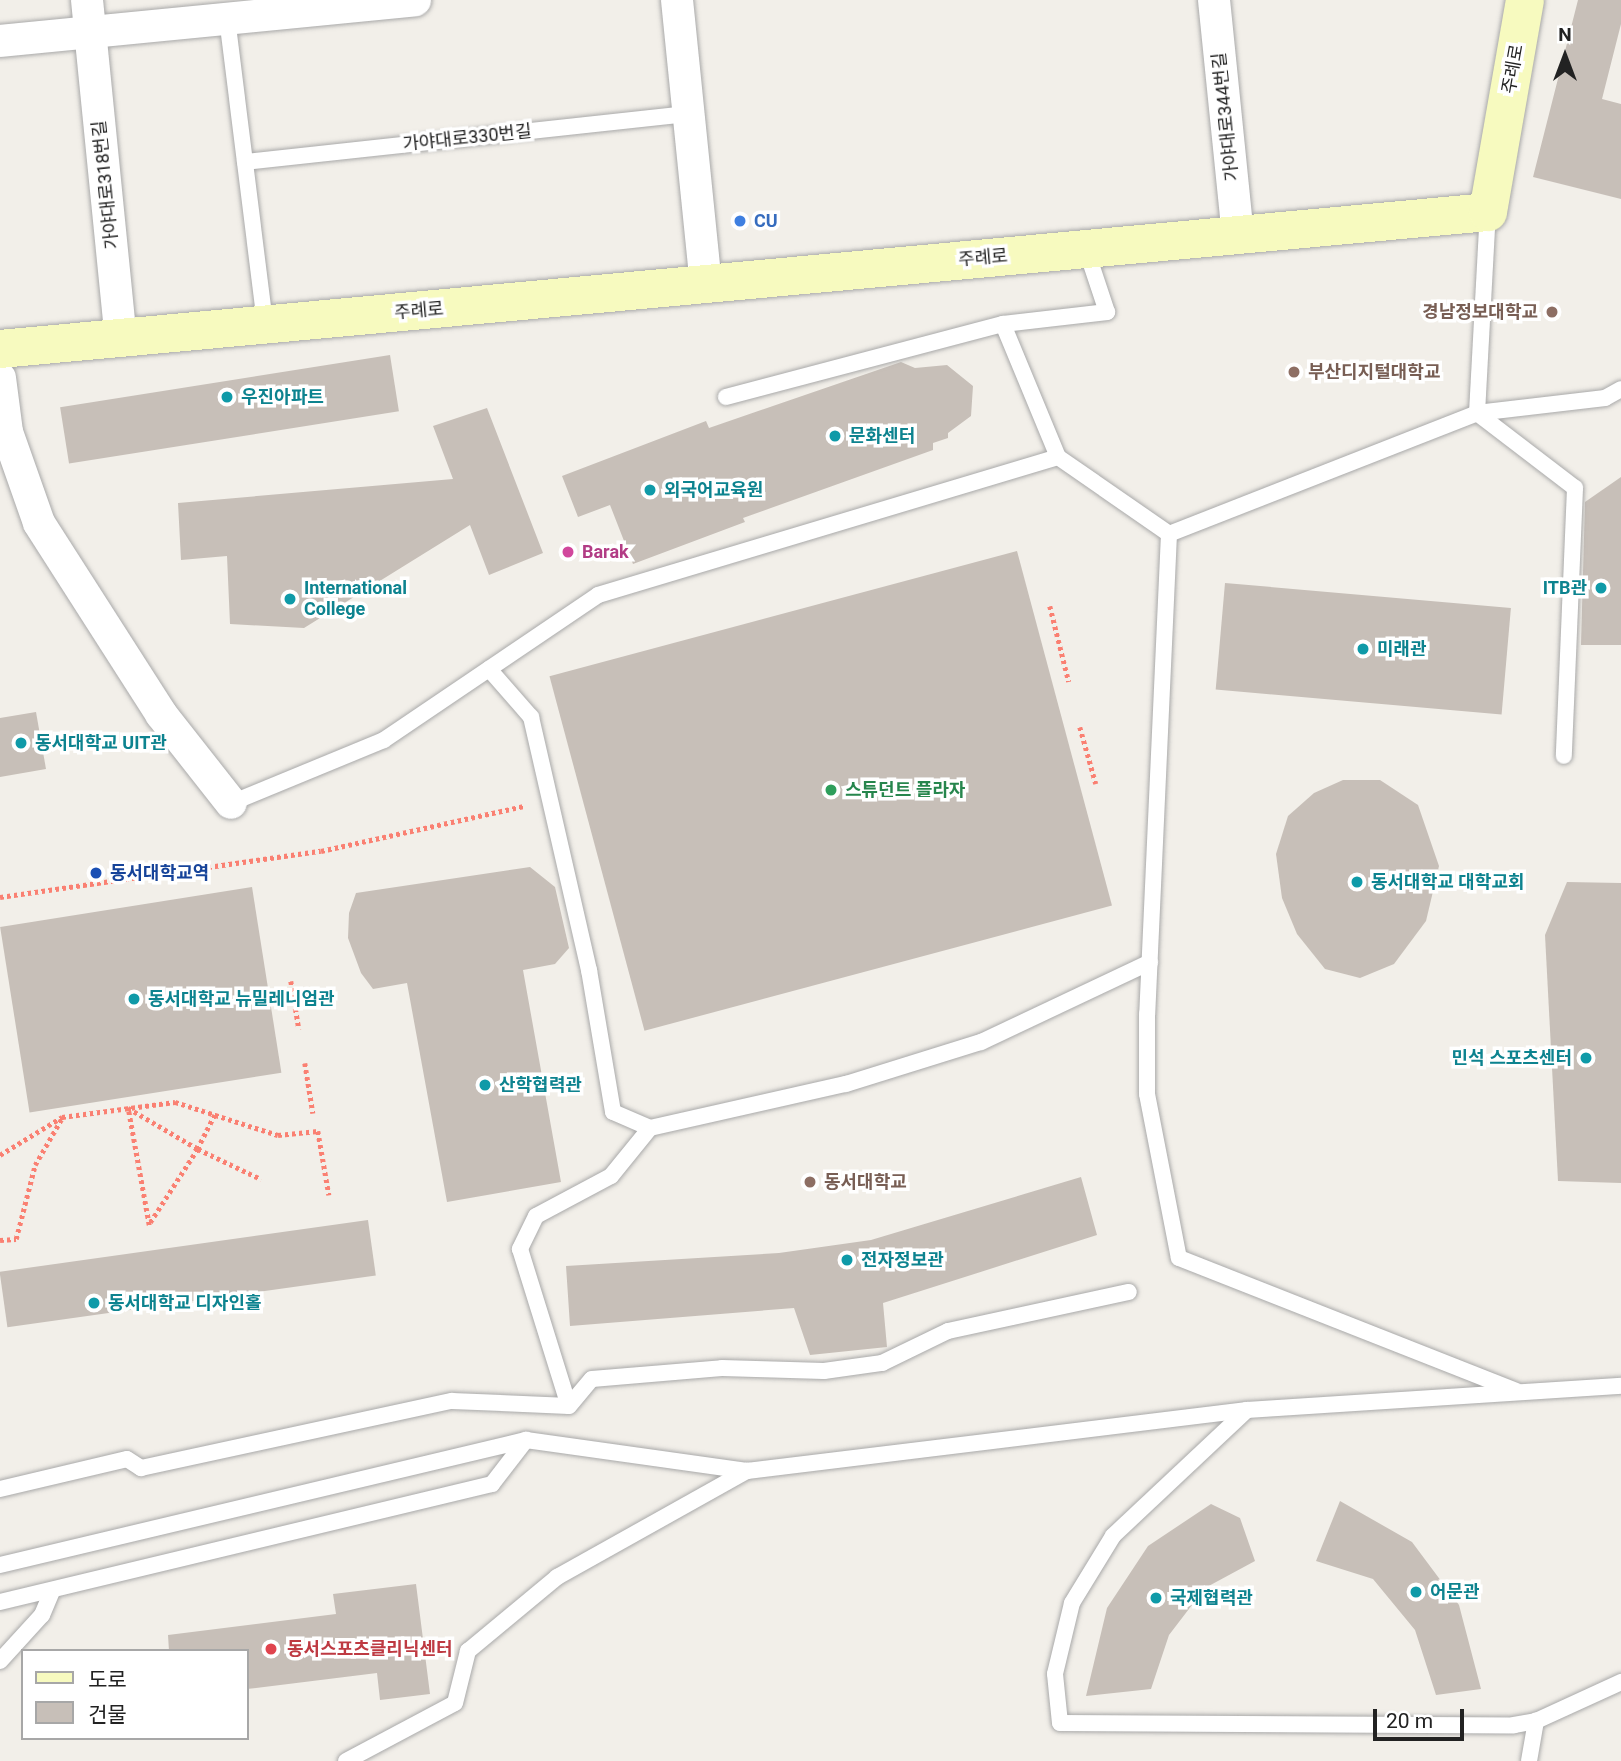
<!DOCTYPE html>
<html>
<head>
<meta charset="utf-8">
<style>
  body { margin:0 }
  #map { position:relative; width:1621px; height:1761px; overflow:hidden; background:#f2efe9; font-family:Roboto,"Noto Sans KR",sans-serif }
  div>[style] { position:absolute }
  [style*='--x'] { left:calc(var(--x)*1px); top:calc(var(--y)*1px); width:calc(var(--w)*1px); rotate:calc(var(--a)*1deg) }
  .building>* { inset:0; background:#c7bfb8; transform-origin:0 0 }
  .path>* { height:4.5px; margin-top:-2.25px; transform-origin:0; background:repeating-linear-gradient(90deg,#fa8072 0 3.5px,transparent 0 7px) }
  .roads { filter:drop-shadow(0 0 2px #a9a9a9) drop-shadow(0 0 2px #a9a9a9) }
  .lane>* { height:16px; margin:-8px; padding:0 8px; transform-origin:8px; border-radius:8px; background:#fff }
  .street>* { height:32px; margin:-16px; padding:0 16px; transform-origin:16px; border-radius:16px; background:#fff }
  .secondary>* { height:38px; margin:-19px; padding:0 19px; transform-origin:19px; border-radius:19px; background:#f7fabf }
  .dots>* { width:19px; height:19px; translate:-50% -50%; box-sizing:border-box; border:4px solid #fff; border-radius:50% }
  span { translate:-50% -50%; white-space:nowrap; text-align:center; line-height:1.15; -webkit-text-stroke:7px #fff; paint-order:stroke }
  .street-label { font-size:18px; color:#222 }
  .shop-label { font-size:18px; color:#366cbe; font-weight:700 }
  .left { translate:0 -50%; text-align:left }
  .education-label { font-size:18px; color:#785e54; font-weight:700 }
  .right { translate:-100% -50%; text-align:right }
  .culture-label { font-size:18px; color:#0d838f; font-weight:700 }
  .hotel-label { font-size:18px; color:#b23c85; font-weight:700 }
  .leisure-label { font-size:18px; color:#27864d; font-weight:700 }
  .transit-label { font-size:18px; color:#164399; font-weight:700 }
  .health-label { font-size:18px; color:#be3a42; font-weight:700 }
  .legend { position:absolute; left:21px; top:1649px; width:228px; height:91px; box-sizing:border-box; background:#fff; border:2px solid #a7a7a7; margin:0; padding:9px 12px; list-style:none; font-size:21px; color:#222 }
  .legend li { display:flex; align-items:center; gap:14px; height:35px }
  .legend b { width:35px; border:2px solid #a7a7a7 }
  .north { position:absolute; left:1530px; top:21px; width:70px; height:70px; -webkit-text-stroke:5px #fff; paint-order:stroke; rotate:0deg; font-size:19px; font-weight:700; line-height:28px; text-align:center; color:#222 }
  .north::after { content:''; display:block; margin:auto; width:24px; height:32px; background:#222; clip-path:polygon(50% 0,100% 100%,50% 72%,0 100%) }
  .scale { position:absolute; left:1373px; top:1709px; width:91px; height:32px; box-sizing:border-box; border:4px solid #222; border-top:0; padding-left:9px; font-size:21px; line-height:24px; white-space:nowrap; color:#222; -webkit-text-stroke:5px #fff; paint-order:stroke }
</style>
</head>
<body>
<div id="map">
  <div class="building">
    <div style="clip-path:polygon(1578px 0,1621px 0,1621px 24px,1602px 99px,1621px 104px,1621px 199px,1533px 177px)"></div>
    <div style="left:390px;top:355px;width:57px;height:334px;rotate:81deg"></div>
    <div style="clip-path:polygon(901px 362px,915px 368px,947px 365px,973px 386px,971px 416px,948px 433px,948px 438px,933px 443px,933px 450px,743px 518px,745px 522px,633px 564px,610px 505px,578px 517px,562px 476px,706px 421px,709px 428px)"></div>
    <div style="clip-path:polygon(487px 408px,543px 553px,489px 575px,470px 525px,304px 628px,230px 624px,227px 556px,181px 560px,178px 503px,453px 479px,433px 426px)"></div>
    <div style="clip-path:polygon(1621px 477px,1621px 645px,1581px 645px,1585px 502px)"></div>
    <div style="left:1017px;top:551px;width:367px;height:484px;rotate:75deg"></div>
    <div style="left:1225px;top:583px;width:287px;height:107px;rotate:5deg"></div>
    <div style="clip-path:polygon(36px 712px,46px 769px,0 777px,0 718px)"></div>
    <div style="clip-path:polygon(1343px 780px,1380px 780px,1418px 805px,1439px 866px,1426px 921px,1394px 964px,1360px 978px,1325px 969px,1297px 934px,1282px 898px,1276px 854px,1288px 816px,1314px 793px)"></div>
    <div style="clip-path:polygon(530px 867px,555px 887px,569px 948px,555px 964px,523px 970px,561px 1182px,447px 1202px,407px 983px,373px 989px,361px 973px,348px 938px,349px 913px,356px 893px)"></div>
    <div style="clip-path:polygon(1567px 882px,1621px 883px,1621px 1183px,1558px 1181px,1545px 935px)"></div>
    <div style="left:252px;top:887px;width:188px;height:255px;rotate:81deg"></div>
    <div style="clip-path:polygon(1081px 1177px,1097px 1235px,883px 1303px,887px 1347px,810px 1355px,794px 1308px,570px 1326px,566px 1266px,779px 1253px,871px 1240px)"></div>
    <div style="left:368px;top:1220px;width:56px;height:372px;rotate:82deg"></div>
    <div style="clip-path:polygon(1340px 1501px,1412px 1542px,1459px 1605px,1481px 1689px,1436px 1695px,1415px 1630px,1373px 1579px,1316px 1561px)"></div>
    <div style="clip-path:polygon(1211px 1504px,1240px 1518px,1255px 1561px,1205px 1588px,1169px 1635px,1151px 1689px,1086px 1696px,1107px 1608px,1148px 1546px)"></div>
    <div style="clip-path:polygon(416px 1584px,430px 1694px,380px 1700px,377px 1673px,247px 1689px,247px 1651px,169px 1651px,168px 1635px,336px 1614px,333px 1594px)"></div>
  </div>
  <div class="path">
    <div style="--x:1050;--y:606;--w:78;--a:76"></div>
    <div style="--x:1080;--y:727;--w:59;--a:74.3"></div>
    <div style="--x:0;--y:897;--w:324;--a:-8.2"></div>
    <div style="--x:321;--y:851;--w:208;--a:-12.5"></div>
    <div style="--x:291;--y:981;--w:49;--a:80.5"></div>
    <div style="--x:305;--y:1063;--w:51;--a:80.9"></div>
    <div style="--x:128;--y:1108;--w:81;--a:30.4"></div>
    <div style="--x:198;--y:1149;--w:90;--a:122.8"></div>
    <div style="--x:149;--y:1225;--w:119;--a:-100.2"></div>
    <div style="--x:215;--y:1115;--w:38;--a:117"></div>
    <div style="--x:198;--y:1149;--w:70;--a:25.5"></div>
    <div style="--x:0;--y:1155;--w:73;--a:-31.5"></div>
    <div style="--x:62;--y:1117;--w:114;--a:-7.6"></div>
    <div style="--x:175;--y:1102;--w:108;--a:17.8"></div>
    <div style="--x:278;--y:1135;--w:40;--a:-5.7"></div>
    <div style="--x:318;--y:1131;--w:65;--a:80.2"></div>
    <div style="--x:0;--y:1240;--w:16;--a:-4"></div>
    <div style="--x:16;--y:1239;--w:76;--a:-75.6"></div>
    <div style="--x:35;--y:1165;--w:54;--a:-60.1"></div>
  </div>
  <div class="roads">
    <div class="lane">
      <div style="--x:227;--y:18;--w:309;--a:82.9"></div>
      <div style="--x:245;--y:162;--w:446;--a:-6.2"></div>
      <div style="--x:726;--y:397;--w:286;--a:-14.8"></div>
      <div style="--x:1477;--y:413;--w:123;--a:37.4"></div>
      <div style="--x:1575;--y:488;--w:268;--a:92.4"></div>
      <div style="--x:1477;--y:413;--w:200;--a:-86.9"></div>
      <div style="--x:1058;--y:457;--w:144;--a:-112.5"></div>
      <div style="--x:1003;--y:324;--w:105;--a:-6.6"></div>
      <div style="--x:1107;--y:312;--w:66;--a:-108.4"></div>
      <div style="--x:1169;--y:534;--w:331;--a:-21.4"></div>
      <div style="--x:1477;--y:413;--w:129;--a:-6.7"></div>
      <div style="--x:1605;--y:398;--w:18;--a:-29"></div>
      <div style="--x:489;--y:669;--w:64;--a:48.8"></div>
      <div style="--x:531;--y:717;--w:260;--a:77.1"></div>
      <div style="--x:589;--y:970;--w:144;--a:80.4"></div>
      <div style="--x:613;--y:1112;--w:40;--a:23.4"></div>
      <div style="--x:650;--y:1128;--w:62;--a:129.1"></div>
      <div style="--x:611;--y:1176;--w:85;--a:151.9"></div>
      <div style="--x:536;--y:1216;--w:37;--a:116"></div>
      <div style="--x:520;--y:1249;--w:164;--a:72.7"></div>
      <div style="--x:231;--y:803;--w:165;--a:-22.4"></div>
      <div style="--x:384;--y:740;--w:258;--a:-34.1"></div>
      <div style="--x:598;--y:595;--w:480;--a:-16.7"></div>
      <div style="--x:1058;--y:457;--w:135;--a:34.7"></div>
      <div style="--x:1169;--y:534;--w:481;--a:92.6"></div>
      <div style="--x:1147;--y:1014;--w:80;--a:90"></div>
      <div style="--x:1147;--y:1094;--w:167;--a:79"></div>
      <div style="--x:1179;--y:1258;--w:362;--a:21.5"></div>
      <div style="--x:650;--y:1128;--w:201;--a:-12.7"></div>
      <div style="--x:846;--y:1084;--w:141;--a:-17.3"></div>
      <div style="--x:981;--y:1042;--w:187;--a:-25.3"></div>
      <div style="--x:569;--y:1406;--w:35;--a:-50"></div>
      <div style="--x:592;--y:1379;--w:130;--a:-4.8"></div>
      <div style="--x:722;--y:1368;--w:102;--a:1.7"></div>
      <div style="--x:824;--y:1371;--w:59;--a:-7.9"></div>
      <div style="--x:882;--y:1363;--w:73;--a:-25.9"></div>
      <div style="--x:948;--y:1331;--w:185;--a:-12.2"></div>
      <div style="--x:1247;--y:1410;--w:184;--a:136.8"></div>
      <div style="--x:1113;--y:1536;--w:79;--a:121.5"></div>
      <div style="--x:1072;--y:1603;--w:73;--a:103.5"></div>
      <div style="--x:1055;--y:1674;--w:49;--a:84.2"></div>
      <div style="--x:1060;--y:1723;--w:454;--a:0.3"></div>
      <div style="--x:1514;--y:1725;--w:22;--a:-10"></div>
      <div style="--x:1536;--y:1721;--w:94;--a:-24.6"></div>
      <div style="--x:0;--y:1489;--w:130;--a:-13.3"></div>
      <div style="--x:127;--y:1459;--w:17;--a:33"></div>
      <div style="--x:141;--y:1468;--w:318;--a:-12.2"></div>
      <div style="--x:452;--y:1401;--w:117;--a:2.4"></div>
      <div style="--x:0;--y:1565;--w:541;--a:-13.37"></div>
      <div style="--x:526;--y:1440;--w:223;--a:8"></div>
      <div style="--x:747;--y:1471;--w:504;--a:-6.96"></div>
      <div style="--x:1247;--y:1410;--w:375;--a:-3.7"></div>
      <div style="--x:0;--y:1602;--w:506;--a:-13.49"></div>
      <div style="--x:492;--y:1484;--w:56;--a:-52.3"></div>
      <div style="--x:0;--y:1661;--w:62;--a:-47.6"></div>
      <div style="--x:42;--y:1615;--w:25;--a:-67"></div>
      <div style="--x:346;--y:1761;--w:123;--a:-28"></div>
      <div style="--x:455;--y:1703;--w:54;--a:-76"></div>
      <div style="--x:468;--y:1651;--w:116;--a:-39.7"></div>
      <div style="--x:557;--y:1577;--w:218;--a:-29.2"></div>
      <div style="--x:1529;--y:1761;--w:41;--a:-80.1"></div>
    </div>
    <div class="street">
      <div style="--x:87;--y:0;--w:340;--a:84.3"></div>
      <div style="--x:677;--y:0;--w:285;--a:84.2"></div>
      <div style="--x:1214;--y:0;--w:236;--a:84.2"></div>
      <div style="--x:0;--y:41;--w:417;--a:-5.6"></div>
      <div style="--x:0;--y:378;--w:54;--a:82.6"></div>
      <div style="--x:7;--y:432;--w:96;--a:70.6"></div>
      <div style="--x:39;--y:523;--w:227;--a:57.4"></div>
      <div style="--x:161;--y:714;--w:113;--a:51.8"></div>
    </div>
    <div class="secondary">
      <div style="--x:0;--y:349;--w:1494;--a:-5.26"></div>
      <div style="--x:1488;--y:212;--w:215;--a:-80.1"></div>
    </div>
  </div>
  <div class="dots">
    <div style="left:740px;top:221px;background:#3f7fe0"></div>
    <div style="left:1552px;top:312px;background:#8d6e63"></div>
    <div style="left:1294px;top:372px;background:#8d6e63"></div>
    <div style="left:227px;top:397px;background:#0f9aa8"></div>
    <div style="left:835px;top:436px;background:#0f9aa8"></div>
    <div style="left:650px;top:490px;background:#0f9aa8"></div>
    <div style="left:568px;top:552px;background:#d1479c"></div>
    <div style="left:1601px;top:588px;background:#0f9aa8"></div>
    <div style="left:290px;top:599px;background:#0f9aa8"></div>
    <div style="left:1363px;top:649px;background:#0f9aa8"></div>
    <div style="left:21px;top:743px;background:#0f9aa8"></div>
    <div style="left:831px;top:790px;background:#2e9e5b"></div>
    <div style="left:96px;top:873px;background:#1a4fb4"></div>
    <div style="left:1357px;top:882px;background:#0f9aa8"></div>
    <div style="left:134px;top:999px;background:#0f9aa8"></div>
    <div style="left:1586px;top:1058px;background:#0f9aa8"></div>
    <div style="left:485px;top:1085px;background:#0f9aa8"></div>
    <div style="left:810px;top:1182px;background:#8d6e63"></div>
    <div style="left:847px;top:1260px;background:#0f9aa8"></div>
    <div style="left:94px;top:1303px;background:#0f9aa8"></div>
    <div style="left:1416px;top:1592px;background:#0f9aa8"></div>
    <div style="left:1156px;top:1598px;background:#0f9aa8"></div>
    <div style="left:271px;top:1649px;background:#e0444e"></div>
  </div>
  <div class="street-label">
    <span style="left:1513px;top:69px;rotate:-80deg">주례로</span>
    <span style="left:1226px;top:117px;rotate:-96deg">가야대로344번길</span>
    <span style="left:467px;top:138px;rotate:-6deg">가야대로330번길</span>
    <span style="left:106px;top:185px;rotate:-96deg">가야대로318번길</span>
    <span style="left:983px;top:258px;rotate:-5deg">주례로</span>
    <span style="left:419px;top:311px;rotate:-5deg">주례로</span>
  </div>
  <div class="shop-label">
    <span class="left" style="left:754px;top:221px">CU</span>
  </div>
  <div class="education-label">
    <span class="right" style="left:1538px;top:312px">경남정보대학교</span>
    <span class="left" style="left:1308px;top:372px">부산디지털대학교</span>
    <span class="left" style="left:824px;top:1182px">동서대학교</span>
  </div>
  <div class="culture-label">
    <span class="left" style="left:241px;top:397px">우진아파트</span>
    <span class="left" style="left:849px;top:436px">문화센터</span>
    <span class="left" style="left:664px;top:490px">외국어교육원</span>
    <span class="right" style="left:1587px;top:588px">ITB관</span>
    <span class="left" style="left:304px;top:599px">International<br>College</span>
    <span class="left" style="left:1377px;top:649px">미래관</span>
    <span class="left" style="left:35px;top:743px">동서대학교 UIT관</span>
    <span class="left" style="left:1371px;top:882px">동서대학교 대학교회</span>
    <span class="left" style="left:148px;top:999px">동서대학교 뉴밀레니엄관</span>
    <span class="right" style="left:1572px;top:1058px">민석 스포츠센터</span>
    <span class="left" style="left:499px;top:1085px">산학협력관</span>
    <span class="left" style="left:861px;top:1260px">전자정보관</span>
    <span class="left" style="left:108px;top:1303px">동서대학교 디자인홀</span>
    <span class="left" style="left:1430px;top:1592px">어문관</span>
    <span class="left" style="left:1170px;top:1598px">국제협력관</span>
  </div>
  <div class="hotel-label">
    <span class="left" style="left:582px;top:552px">Barak</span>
  </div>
  <div class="leisure-label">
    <span class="left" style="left:845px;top:790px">스튜던트 플라자</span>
  </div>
  <div class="transit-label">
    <span class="left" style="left:110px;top:873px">동서대학교역</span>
  </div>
  <div class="health-label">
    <span class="left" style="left:287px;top:1649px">동서스포츠클리닉센터</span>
  </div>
  <ul class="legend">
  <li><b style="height:9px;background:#f7fabf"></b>도로</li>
  <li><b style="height:19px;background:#c7bfb8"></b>건물</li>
  </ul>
  <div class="north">N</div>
  <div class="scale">20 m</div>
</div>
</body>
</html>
